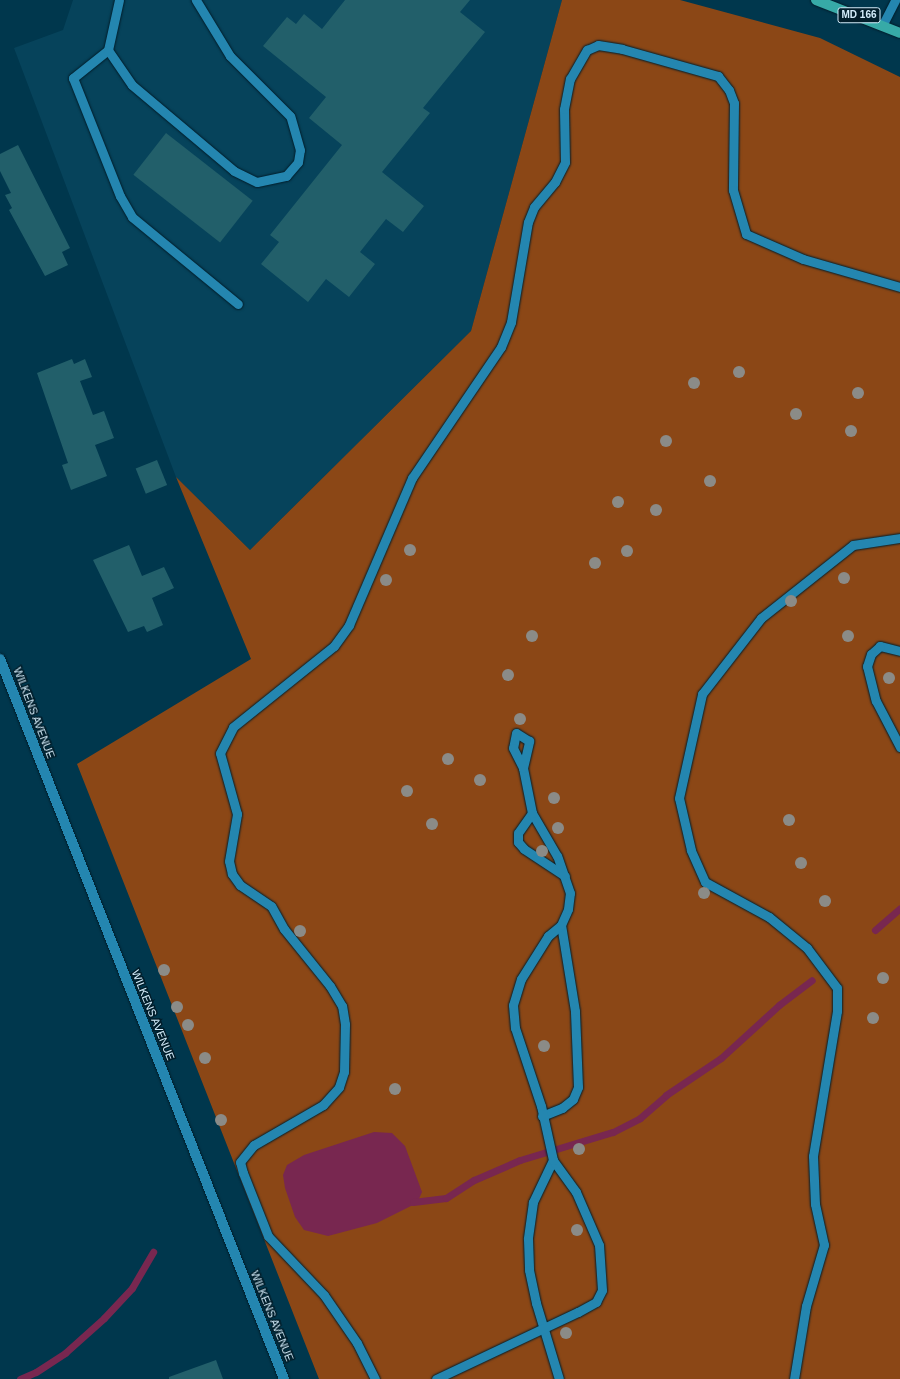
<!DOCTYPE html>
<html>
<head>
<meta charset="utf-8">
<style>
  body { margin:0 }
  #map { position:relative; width:900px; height:1379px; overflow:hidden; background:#00374d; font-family:Helvetica,sans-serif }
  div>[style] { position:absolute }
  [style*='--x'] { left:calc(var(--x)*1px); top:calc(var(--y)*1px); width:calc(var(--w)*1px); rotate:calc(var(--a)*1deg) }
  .built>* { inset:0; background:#06435b }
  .green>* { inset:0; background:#8b4716 }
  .water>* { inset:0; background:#782750 }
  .stream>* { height:7px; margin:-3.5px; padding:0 3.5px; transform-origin:3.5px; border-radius:3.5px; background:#782750 }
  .building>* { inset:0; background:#225f6a; transform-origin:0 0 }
  .roads { filter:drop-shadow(0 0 1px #011d2a) drop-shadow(0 0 1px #011d2a) }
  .service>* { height:9px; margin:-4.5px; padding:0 4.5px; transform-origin:4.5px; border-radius:4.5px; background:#2486b0 }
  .secondary>* { height:10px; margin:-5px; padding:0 5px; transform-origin:5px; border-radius:5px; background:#2486b0 }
  .primary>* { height:10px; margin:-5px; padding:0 5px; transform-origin:5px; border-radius:5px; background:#37aaa7 }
  .trees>* { width:12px; height:12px; margin:-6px; border-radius:50%; background:#8b8b87 }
  span { translate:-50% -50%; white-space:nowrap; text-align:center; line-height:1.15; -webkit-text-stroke:3px #011d2a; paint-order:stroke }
  .shield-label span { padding:1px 3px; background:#011d2a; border:1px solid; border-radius:3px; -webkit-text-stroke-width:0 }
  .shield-label { font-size:10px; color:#d3ecfa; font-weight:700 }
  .street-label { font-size:11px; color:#d3ecfa }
</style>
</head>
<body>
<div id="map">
  <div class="built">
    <div style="clip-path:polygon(73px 0,562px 0,471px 331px,250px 550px,176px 477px,14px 48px,63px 30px)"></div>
  </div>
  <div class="green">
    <div style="clip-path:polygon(562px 0,680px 0,820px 38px,900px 77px,900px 1379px,319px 1379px,77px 764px,251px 659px,176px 477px,250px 550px,471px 331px)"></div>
  </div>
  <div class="water">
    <div style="clip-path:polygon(374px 1132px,392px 1133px,405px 1146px,422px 1192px,417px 1203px,377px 1223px,328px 1236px,304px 1230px,295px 1217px,285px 1188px,283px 1175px,287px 1165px,304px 1155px)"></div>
  </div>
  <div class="stream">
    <div style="--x:875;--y:930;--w:33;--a:-41"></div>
    <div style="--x:413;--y:1202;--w:33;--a:-7"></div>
    <div style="--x:446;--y:1198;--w:33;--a:-33"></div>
    <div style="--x:474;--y:1180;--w:50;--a:-23.5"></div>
    <div style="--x:520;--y:1160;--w:97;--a:-16.8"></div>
    <div style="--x:613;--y:1132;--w:30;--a:-27"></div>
    <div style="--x:640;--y:1118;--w:35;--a:-41"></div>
    <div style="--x:666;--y:1095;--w:66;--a:-33.9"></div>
    <div style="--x:721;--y:1058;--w:79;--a:-42.4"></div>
    <div style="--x:779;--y:1005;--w:41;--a:-37.1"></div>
    <div style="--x:20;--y:1379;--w:17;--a:-24"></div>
    <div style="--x:36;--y:1372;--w:35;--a:-33"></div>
    <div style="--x:65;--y:1353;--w:52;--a:-41.9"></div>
    <div style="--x:104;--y:1318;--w:41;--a:-47"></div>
    <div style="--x:132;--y:1288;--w:42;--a:-59.7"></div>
  </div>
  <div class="building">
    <div style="clip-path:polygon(345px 0,470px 0,460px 12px,485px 32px,423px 108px,430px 113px,382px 172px,424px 206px,403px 232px,386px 219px,360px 252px,375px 264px,349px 297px,326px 279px,308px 302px,261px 264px,279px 242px,270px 235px,342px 145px,309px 118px,326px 97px,263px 46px,287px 17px,296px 24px,304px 14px,322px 29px)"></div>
    <div style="left:166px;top:133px;width:110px;height:53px;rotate:38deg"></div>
    <div style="clip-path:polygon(18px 145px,70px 248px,62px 252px,68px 265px,45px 276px,9px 210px,12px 208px,5px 195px,11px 193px,0 171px,0 154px)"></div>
    <div style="clip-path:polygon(72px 359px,74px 364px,85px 359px,92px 377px,80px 381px,93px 415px,104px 411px,114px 438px,95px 445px,107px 476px,71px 490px,62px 465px,68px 463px,37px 373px)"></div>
    <div style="left:157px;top:460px;width:27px;height:23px;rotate:68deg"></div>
    <div style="clip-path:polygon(129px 545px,142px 576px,164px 567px,174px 588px,152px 598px,163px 625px,147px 632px,144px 626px,128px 632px,93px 560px)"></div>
    <div style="clip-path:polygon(216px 1360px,223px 1379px,169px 1379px,169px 1377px)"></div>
  </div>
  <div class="roads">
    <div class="service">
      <div style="--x:119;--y:0;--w:51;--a:102.4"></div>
      <div style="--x:108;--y:50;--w:45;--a:141.3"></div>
      <div style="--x:73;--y:78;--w:127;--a:68.3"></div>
      <div style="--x:120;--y:196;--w:24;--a:60"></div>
      <div style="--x:132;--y:217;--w:137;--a:39.4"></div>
      <div style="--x:883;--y:24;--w:27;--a:-63"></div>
      <div style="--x:108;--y:50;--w:42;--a:55.6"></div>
      <div style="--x:132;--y:85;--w:133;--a:40.1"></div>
      <div style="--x:234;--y:171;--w:25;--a:26"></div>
      <div style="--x:257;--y:182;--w:30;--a:-12"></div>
      <div style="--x:286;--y:176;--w:18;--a:-49"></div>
      <div style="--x:298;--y:162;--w:12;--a:-81"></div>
      <div style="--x:300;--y:150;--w:35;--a:-106"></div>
      <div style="--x:290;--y:116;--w:85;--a:-135"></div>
      <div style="--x:230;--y:56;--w:66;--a:-121.3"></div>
      <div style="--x:900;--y:651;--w:21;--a:-166"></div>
      <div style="--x:880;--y:646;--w:12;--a:138"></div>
      <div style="--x:871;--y:654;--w:13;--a:108"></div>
      <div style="--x:867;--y:666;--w:36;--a:76"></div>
      <div style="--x:876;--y:701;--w:52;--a:62.4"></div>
      <div style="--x:532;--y:813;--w:24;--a:125"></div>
      <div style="--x:518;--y:833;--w:9;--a:90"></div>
      <div style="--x:518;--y:842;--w:9;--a:49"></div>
      <div style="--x:524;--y:849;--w:49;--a:33.4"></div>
      <div style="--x:542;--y:1116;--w:22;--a:-22"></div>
      <div style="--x:562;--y:1108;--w:14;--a:-39"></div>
      <div style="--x:573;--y:1099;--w:13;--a:-67"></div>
      <div style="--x:578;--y:1087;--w:76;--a:-92.3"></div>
      <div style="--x:575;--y:1011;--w:87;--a:-99.2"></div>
      <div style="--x:553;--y:1160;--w:47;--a:115.5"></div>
      <div style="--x:533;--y:1202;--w:37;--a:98"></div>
      <div style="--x:528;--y:1239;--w:31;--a:88"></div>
      <div style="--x:529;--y:1270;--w:34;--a:78"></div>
      <div style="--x:536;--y:1303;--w:79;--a:73.2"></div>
      <div style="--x:375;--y:1379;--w:40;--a:-116.6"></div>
      <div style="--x:357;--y:1343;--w:58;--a:-124.5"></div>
      <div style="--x:324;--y:1295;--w:81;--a:-133.5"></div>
      <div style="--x:268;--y:1236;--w:68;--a:-111.6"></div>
      <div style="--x:243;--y:1173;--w:11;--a:-105"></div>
      <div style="--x:240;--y:1162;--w:22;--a:-51"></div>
      <div style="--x:254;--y:1145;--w:80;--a:-30.1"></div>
      <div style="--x:323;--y:1105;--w:24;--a:-48"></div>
      <div style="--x:339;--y:1087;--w:16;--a:-72"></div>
      <div style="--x:344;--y:1072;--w:48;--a:-88.8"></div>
      <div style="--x:345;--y:1024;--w:18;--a:-99"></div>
      <div style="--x:342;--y:1006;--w:23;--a:-121"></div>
      <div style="--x:330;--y:986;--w:73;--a:-128.9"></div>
      <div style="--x:284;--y:929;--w:26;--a:-119"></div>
      <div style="--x:271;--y:906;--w:37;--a:-146"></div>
      <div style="--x:240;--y:885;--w:14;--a:-126"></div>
      <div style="--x:232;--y:874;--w:13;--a:-103"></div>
      <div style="--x:229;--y:861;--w:48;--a:-80.3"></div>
      <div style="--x:237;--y:814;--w:63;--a:-105.6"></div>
      <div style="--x:220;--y:753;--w:29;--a:-63"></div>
      <div style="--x:233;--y:727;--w:129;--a:-38.7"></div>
      <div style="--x:334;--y:646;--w:26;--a:-54"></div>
      <div style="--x:349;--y:625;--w:160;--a:-66.8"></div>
      <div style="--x:412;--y:478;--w:158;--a:-55.8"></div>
      <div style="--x:501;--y:347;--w:27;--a:-68"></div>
      <div style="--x:511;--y:322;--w:101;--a:-80.4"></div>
      <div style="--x:528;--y:222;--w:16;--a:-68"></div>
      <div style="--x:534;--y:207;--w:33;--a:-50"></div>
      <div style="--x:555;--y:182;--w:22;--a:-63"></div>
      <div style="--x:565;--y:162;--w:53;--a:-91.1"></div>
      <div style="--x:564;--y:109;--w:31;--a:-79"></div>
      <div style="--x:570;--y:79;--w:34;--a:-60"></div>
      <div style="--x:587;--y:50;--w:12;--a:-24"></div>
      <div style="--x:598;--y:45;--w:24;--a:9"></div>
      <div style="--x:622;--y:49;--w:100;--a:15.7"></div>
      <div style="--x:718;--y:76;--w:18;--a:52"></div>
      <div style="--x:729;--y:90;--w:14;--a:69"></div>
      <div style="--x:734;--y:103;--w:87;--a:90.7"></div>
      <div style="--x:733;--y:190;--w:46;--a:73.5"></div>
      <div style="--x:746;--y:234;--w:62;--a:23.7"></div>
      <div style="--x:803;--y:259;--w:101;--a:16.1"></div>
      <div style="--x:436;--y:1379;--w:157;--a:-25.3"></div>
      <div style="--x:578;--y:1312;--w:21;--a:-29"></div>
      <div style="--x:596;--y:1302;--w:13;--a:-63"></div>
      <div style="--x:602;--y:1290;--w:45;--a:-93.8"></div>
      <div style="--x:599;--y:1245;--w:58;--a:-113.5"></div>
      <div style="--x:576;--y:1192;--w:39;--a:-126"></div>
      <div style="--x:553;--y:1160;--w:55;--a:-102.5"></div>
      <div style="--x:541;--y:1106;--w:82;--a:-108.4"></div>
      <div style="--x:515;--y:1028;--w:23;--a:-95"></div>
      <div style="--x:513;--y:1005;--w:27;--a:-73"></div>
      <div style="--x:521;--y:979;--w:51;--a:-57.9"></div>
      <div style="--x:548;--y:936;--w:17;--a:-40"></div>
      <div style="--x:561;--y:925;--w:17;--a:-66"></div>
      <div style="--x:568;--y:909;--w:16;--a:-83"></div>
      <div style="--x:570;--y:893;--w:39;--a:-109"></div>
      <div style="--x:557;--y:856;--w:50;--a:-120.2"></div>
      <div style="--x:532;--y:813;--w:46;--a:-101.3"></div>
      <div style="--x:523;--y:768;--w:28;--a:-77"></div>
      <div style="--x:529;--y:741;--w:15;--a:-148"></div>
      <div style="--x:516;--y:733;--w:15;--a:101"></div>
      <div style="--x:513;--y:748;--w:22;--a:63"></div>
      <div style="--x:794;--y:1379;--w:74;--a:-80.7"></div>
      <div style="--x:806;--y:1306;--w:64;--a:-73.6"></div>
      <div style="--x:824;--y:1245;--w:42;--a:-102.4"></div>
      <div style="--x:815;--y:1204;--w:48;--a:-92.4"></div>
      <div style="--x:813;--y:1156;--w:147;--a:-80.6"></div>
      <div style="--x:837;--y:1011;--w:23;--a:-90"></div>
      <div style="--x:837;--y:988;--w:50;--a:-126.9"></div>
      <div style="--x:807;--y:948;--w:49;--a:-140.8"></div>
      <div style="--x:769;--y:917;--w:73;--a:-151.3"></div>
      <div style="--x:705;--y:882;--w:35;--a:-114"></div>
      <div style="--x:691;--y:850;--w:53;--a:-103"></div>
      <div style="--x:679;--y:798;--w:107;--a:-77.5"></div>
      <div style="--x:702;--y:694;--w:96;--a:-52.2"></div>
      <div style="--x:761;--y:618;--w:117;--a:-38.4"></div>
      <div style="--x:853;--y:545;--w:48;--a:-8.5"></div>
    </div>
    <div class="secondary">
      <div style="--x:0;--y:659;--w:774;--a:68.47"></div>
    </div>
    <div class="primary">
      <div style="--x:816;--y:0;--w:90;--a:21.4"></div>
    </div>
  </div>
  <div class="trees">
    <div style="left:739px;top:372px"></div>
    <div style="left:694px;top:383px"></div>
    <div style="left:858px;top:393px"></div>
    <div style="left:796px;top:414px"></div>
    <div style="left:851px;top:431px"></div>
    <div style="left:666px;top:441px"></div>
    <div style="left:710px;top:481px"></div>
    <div style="left:618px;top:502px"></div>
    <div style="left:656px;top:510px"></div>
    <div style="left:410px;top:550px"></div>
    <div style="left:627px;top:551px"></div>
    <div style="left:595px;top:563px"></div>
    <div style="left:844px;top:578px"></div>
    <div style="left:386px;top:580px"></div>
    <div style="left:791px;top:601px"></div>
    <div style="left:532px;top:636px"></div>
    <div style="left:848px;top:636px"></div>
    <div style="left:508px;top:675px"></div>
    <div style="left:889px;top:678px"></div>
    <div style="left:520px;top:719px"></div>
    <div style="left:448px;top:759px"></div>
    <div style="left:480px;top:780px"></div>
    <div style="left:407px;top:791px"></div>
    <div style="left:554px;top:798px"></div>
    <div style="left:789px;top:820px"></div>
    <div style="left:432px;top:824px"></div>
    <div style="left:558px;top:828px"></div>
    <div style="left:542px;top:851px"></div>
    <div style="left:801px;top:863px"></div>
    <div style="left:704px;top:893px"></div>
    <div style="left:825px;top:901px"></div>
    <div style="left:300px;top:931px"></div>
    <div style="left:164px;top:970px"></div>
    <div style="left:883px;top:978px"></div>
    <div style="left:177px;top:1007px"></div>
    <div style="left:873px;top:1018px"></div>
    <div style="left:188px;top:1025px"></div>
    <div style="left:544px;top:1046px"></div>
    <div style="left:205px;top:1058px"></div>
    <div style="left:395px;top:1089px"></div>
    <div style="left:221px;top:1120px"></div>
    <div style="left:579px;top:1149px"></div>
    <div style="left:577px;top:1230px"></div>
    <div style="left:566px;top:1333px"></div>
  </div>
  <div class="shield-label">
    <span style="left:859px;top:15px">MD 166</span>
  </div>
  <div class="street-label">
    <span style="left:34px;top:713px;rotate:69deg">WILKENS AVENUE</span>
    <span style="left:153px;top:1015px;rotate:68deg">WILKENS AVENUE</span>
    <span style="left:272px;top:1316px;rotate:68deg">WILKENS AVENUE</span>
  </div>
</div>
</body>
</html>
